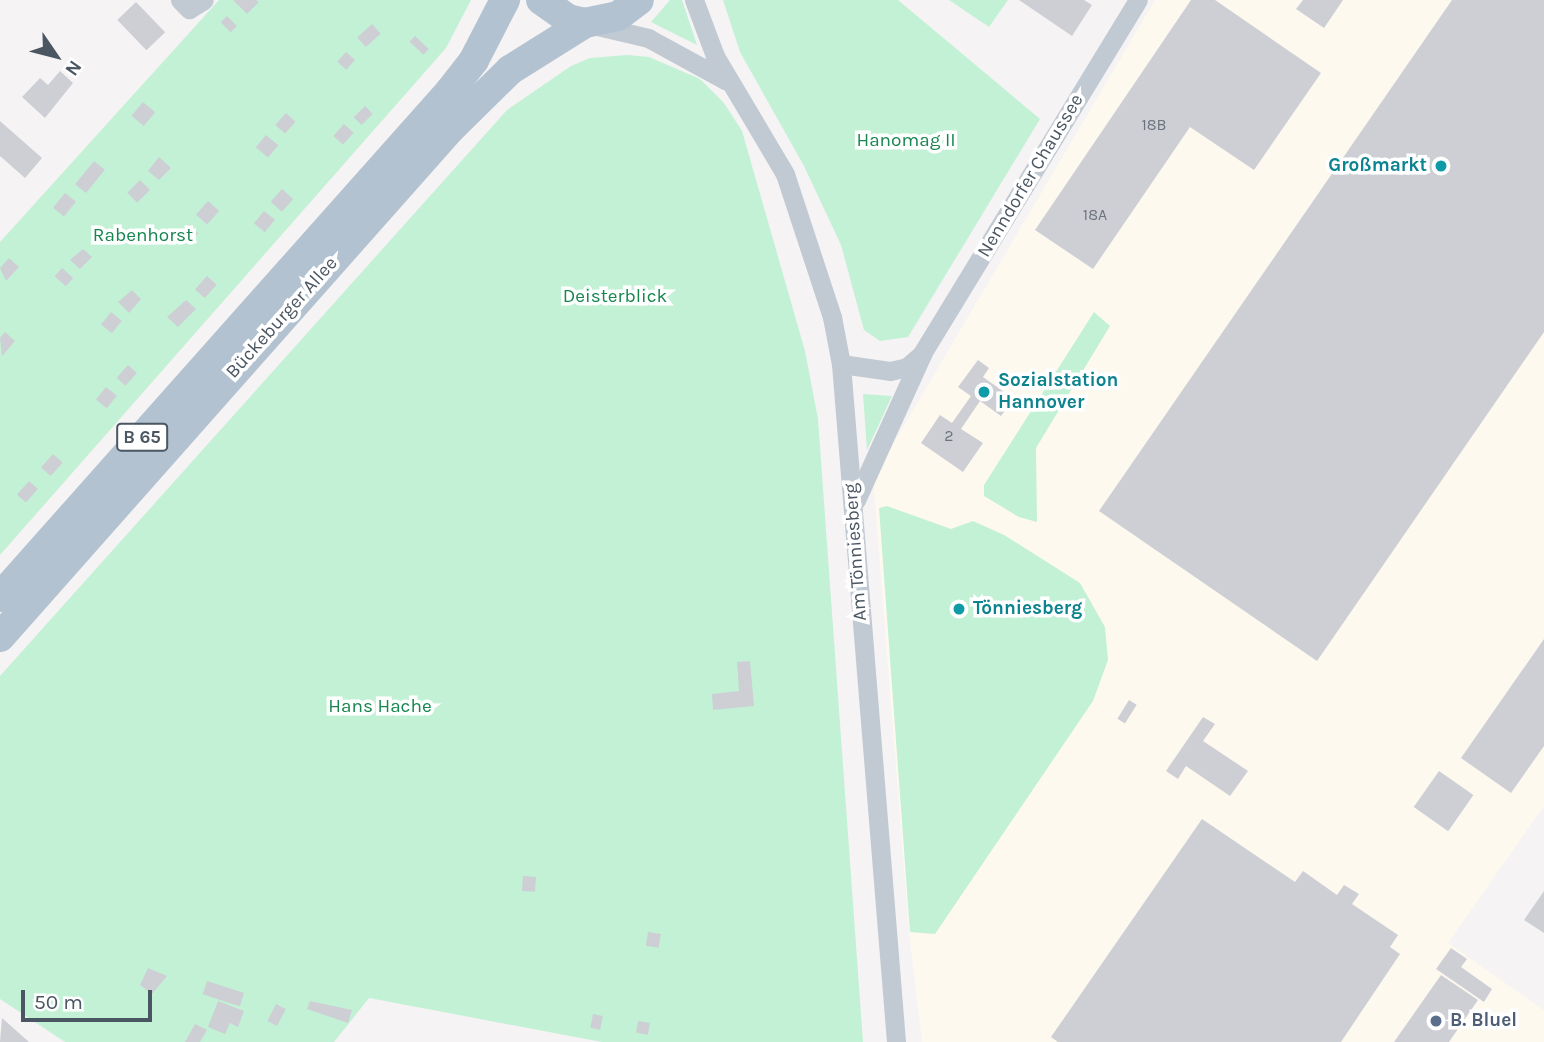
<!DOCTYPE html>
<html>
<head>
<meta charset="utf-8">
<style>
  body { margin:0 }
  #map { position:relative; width:1544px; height:1042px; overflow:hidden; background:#f5f3f3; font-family:Karla,sans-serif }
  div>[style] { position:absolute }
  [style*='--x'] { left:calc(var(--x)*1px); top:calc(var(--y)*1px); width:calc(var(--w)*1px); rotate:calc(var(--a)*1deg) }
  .commercial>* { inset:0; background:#fdf9ef }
  .green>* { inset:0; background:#c3f1d5 }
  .building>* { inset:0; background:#cdcfd5; transform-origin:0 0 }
  .street>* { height:19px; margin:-9.5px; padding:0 9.5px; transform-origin:9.5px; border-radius:9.5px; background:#c1cad2 }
  .primary>* { height:30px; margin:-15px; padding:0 15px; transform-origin:15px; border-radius:15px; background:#b3c2d1 }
  .dots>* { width:19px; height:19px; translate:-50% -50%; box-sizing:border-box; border:4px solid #fff; border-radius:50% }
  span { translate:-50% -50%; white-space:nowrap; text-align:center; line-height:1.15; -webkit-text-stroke:7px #fff; paint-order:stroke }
  .number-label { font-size:16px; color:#6b747e }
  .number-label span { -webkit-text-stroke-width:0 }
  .shield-label span { padding:2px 5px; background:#fff; border:2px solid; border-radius:5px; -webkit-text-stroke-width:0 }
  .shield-label { font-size:18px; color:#4a5661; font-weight:700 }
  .park-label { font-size:19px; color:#17864f }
  .culture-label { font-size:19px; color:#0d838f; font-weight:700 }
  .right { translate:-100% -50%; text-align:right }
  .left { translate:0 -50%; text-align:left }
  .street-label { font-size:19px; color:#4a5661 }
  .service-label { font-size:19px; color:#4e5e75; font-weight:700 }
  .north { position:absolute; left:21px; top:21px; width:70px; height:70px; -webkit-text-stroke:5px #fff; paint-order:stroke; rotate:125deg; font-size:19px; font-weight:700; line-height:28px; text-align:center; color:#4a5661 }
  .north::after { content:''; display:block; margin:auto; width:24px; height:32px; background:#4a5661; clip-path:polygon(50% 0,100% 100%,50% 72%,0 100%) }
  .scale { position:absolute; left:21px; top:990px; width:131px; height:32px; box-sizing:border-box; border:4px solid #4a5661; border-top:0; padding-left:9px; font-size:21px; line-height:24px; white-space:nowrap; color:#4a5661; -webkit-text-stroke:5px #fff; paint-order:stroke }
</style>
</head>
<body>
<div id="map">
  <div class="commercial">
    <div style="clip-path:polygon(1155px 0,1544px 0,1544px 806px,1448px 943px,1544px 1010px,1544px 1042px,922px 1042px,909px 932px,873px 478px)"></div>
  </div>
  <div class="green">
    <div style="clip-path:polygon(219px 0,471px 0,446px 48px,0 555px,0 242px)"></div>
    <div style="clip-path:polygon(670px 0,682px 0,697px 45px,651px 22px)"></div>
    <div style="clip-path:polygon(723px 0,898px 0,1040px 119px,908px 337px,880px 341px,864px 330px,841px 245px,804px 166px,740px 52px)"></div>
    <div style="clip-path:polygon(949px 0,1008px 0,989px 27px)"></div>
    <div style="clip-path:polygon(627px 55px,649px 57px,700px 79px,724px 103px,742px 131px,805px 351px,818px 419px,863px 1042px,602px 1042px,369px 998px,334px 1042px,65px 1042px,0 999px,0 676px,507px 110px,571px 66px,590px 58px)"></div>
    <div style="clip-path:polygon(1094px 312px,1110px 326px,1036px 448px,1037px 522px,1019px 517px,984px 496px,984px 485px)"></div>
    <div style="clip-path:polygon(863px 394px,892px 396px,867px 450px)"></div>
    <div style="clip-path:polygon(887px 506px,951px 529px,973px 521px,1004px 535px,1080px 583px,1105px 627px,1108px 660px,1093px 701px,935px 934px,910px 932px,879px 508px)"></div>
  </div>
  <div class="building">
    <div style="clip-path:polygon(233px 0,256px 0,259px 2px,247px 14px)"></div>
    <div style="clip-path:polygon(1019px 0,1084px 0,1092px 5px,1072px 36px)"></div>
    <div style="clip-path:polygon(1191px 0,1215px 0,1321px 73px,1254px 170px,1190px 127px,1093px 269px,1035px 230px)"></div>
    <div style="clip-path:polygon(1303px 0,1343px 0,1324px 28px,1296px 9px)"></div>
    <div style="clip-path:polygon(1452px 0,1544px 0,1544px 332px,1317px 661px,1099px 511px)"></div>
    <div style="left:136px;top:2px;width:42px;height:26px;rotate:46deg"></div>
    <div style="left:227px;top:16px;width:14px;height:9px;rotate:45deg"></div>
    <div style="left:372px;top:24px;width:13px;height:20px;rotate:48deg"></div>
    <div style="left:415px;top:36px;width:19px;height:8px;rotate:43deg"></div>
    <div style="left:346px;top:52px;width:12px;height:13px;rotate:42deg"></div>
    <div style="clip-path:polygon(60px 71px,73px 83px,45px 118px,22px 97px,40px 78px,48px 85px)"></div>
    <div style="left:143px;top:102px;width:16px;height:18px;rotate:40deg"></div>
    <div style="left:365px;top:106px;width:11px;height:16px;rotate:45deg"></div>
    <div style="left:286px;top:113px;width:13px;height:16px;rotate:42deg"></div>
    <div style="clip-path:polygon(0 121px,42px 158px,25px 178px,0 156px)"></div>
    <div style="left:344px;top:124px;width:13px;height:16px;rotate:42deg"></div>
    <div style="left:266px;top:135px;width:16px;height:16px;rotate:40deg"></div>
    <div style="clip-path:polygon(159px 157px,171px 168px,159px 180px,148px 171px)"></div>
    <div style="left:94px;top:161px;width:14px;height:30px;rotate:39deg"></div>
    <div style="left:140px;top:180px;width:14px;height:18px;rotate:45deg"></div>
    <div style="left:282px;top:189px;width:15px;height:17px;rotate:42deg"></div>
    <div style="left:65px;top:193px;width:14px;height:19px;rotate:39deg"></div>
    <div style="left:208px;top:201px;width:15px;height:18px;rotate:42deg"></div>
    <div style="left:264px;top:211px;width:14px;height:16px;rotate:39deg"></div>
    <div style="left:189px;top:224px;width:13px;height:15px;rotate:45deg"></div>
    <div style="clip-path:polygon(83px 249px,92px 257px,80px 269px,70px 260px)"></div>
    <div style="clip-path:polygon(9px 258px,19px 267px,6px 281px,0 268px)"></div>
    <div style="left:62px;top:268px;width:15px;height:11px;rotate:42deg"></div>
    <div style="left:207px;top:276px;width:13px;height:18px;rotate:42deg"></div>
    <div style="clip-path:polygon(132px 290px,141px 299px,129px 313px,118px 302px)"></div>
    <div style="clip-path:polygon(186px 300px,196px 309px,178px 327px,167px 317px)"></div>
    <div style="left:111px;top:312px;width:14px;height:16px;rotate:39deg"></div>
    <div style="clip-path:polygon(5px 332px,15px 341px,2px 356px,0 338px)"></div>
    <div style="clip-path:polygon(978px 360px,989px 368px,983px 377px,1014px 399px,1001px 416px,980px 401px,961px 429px,983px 443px,963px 472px,921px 443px,940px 415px,952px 423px,971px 396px,958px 387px)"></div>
    <div style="left:128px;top:365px;width:12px;height:17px;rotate:42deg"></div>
    <div style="left:106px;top:387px;width:14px;height:16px;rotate:39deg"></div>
    <div style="left:53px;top:454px;width:13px;height:18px;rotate:42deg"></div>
    <div style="left:29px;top:481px;width:12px;height:18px;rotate:42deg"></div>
    <div style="clip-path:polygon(1544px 639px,1544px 746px,1511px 793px,1461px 758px)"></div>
    <div style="clip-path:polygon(750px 661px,754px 706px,713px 710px,712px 694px,739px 691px,737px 662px)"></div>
    <div style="left:1129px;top:700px;width:9px;height:22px;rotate:32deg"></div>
    <div style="clip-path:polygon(1203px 717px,1215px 724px,1203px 741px,1248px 771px,1230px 796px,1186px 766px,1178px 779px,1166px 771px)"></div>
    <div style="left:1439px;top:771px;width:42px;height:44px;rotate:35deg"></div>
    <div style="clip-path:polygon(1202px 819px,1295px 882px,1303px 871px,1337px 895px,1344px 885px,1359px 894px,1352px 904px,1398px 935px,1390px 947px,1400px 954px,1341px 1042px,1058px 1042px,1051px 1037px)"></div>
    <div style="left:523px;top:876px;width:13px;height:15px;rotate:4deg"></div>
    <div style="clip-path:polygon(1544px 891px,1544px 933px,1524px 920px)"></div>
    <div style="left:648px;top:932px;width:13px;height:14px;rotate:9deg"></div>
    <div style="clip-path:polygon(1451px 948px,1467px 959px,1461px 967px,1492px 989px,1484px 1002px,1436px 969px)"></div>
    <div style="clip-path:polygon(148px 968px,167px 976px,152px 994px,140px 985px)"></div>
    <div style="clip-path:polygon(1441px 975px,1478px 1000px,1449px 1042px,1394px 1042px)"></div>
    <div style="left:207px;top:981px;width:39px;height:14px;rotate:18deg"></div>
    <div style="clip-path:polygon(218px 1001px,244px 1011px,238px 1027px,230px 1023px,225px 1034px,208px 1027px)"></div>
    <div style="clip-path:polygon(310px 1001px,352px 1010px,348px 1023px,307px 1009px)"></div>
    <div style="left:276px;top:1004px;width:11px;height:19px;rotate:27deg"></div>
    <div style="left:593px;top:1014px;width:10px;height:14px;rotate:11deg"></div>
    <div style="clip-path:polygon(2px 1018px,29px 1042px,0 1042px)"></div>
    <div style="left:638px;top:1021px;width:12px;height:12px;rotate:9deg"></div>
    <div style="clip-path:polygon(195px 1024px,207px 1030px,200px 1042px,185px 1042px)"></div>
  </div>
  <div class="street">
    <div style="--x:180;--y:0;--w:13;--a:45"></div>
    <div style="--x:189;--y:9;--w:17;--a:-31"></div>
    <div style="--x:694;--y:0;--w:60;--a:69.4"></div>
    <div style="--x:715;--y:56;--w:137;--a:59.3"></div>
    <div style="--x:785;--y:174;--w:151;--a:71.8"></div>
    <div style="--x:832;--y:317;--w:48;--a:79.2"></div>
    <div style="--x:841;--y:364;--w:680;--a:85.36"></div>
    <div style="--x:593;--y:25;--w:57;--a:13.3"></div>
    <div style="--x:648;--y:38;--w:88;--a:28.6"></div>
    <div style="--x:841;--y:364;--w:49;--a:8.1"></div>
    <div style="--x:890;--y:371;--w:17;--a:-13"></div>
    <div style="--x:907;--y:367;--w:20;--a:-41"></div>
    <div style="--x:856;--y:500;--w:162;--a:-65.6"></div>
    <div style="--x:923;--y:352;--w:412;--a:-58.6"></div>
  </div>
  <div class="primary">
    <div style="--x:541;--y:0;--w:33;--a:35"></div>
    <div style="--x:568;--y:19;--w:17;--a:13"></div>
    <div style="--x:585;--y:23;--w:34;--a:-12"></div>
    <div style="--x:618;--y:16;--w:26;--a:-37"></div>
    <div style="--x:0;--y:597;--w:677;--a:-48.35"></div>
    <div style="--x:450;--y:91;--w:39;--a:-52"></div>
    <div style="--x:474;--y:60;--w:68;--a:-62.7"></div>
    <div style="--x:0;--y:637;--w:677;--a:-48.47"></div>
    <div style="--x:449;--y:130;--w:86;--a:-44.5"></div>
    <div style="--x:510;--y:70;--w:89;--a:-32.1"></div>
  </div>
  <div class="dots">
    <div style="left:1441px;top:166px;background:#0f9aa8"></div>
    <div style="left:984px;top:392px;background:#0f9aa8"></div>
    <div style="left:959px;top:609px;background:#0f9aa8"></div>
    <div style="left:1436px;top:1021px;background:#5c6f8a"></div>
  </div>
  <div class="number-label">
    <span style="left:1154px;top:125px">18B</span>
    <span style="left:1095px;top:215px">18A</span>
    <span style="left:949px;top:436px">2</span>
  </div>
  <div class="shield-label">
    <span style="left:142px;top:437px">B 65</span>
  </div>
  <div class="park-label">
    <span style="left:906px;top:141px">Hanomag II</span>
    <span style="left:143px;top:236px">Rabenhorst</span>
    <span style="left:615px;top:297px">Deisterblick</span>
    <span style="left:380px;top:707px">Hans Hache</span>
  </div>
  <div class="culture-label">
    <span class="right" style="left:1427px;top:166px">Großmarkt</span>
    <span class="left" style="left:998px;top:392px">Sozialstation<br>Hannover</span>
    <span class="left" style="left:973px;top:609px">Tönniesberg</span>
  </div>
  <div class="street-label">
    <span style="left:1031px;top:176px;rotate:-59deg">Nenndorfer Chaussee</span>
    <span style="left:282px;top:318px;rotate:-48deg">Bückeburger Allee</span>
    <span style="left:856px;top:552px;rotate:-94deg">Am Tönniesberg</span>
  </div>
  <div class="service-label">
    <span class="left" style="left:1450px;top:1021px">B. Bluel</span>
  </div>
  <div class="north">N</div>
  <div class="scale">50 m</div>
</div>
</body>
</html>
